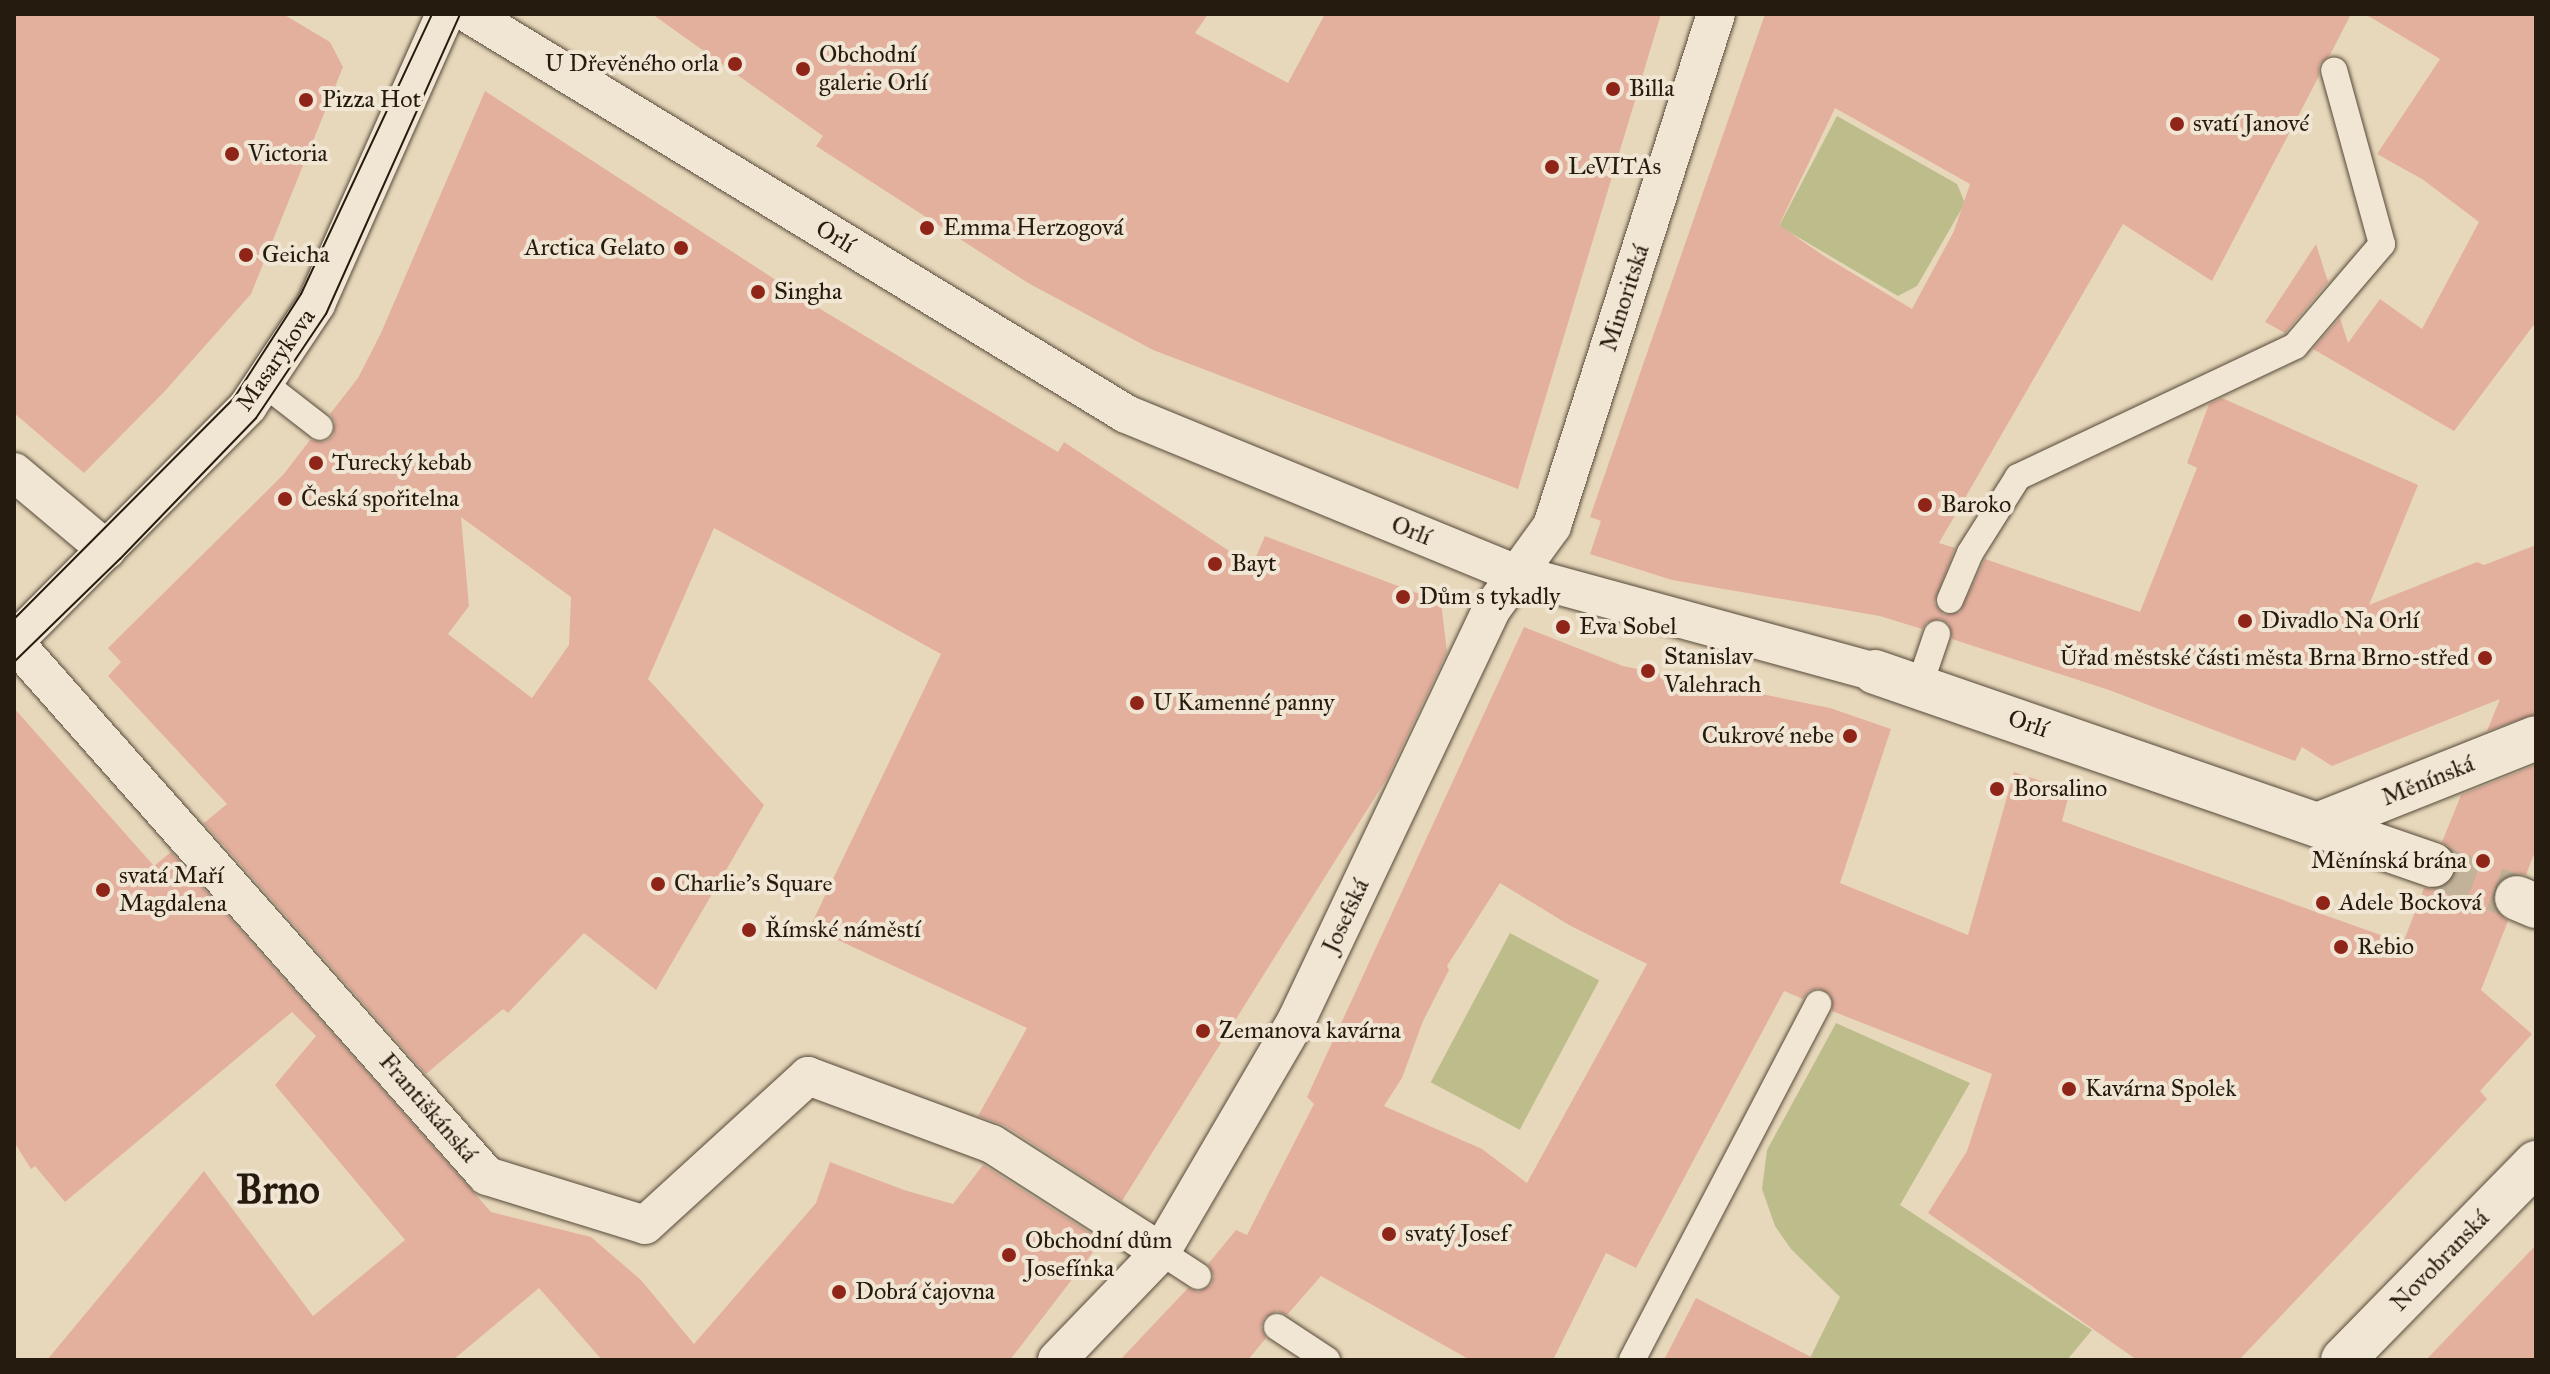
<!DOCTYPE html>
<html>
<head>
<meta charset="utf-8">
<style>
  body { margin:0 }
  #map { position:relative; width:2550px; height:1374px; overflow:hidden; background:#e8d8bb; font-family:"IM FELL Great Primer",serif }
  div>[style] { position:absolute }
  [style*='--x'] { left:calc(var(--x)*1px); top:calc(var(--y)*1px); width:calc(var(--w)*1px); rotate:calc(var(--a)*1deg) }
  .green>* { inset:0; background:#bdbc8b; transform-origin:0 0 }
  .building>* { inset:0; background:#e4b09e }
  .minor-tunnel>* { height:44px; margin-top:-22px; transform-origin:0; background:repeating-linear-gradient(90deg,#c1b299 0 44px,transparent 0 66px) }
  .roads { filter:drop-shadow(0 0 2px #564a3a) drop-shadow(0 0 2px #564a3a) }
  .service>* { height:26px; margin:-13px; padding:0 13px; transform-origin:13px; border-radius:13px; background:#f0e6d3 }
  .pedestrian>* { height:38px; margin:-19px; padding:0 19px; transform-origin:19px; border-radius:19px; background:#f0e6d3 }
  .minor>* { height:44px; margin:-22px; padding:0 22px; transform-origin:22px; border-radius:22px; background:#f0e6d3 }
  .tram>* { height:2px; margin:-1px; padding:0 1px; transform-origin:1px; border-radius:1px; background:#261b0f }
  .dots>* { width:22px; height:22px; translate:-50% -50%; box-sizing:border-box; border:4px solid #f0e6d3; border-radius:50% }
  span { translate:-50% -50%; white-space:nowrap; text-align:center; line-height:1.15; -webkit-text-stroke:8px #f0e6d3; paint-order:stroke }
  .poi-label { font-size:24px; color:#261b0f }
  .left { translate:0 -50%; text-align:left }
  .right { translate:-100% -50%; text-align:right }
  .street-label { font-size:24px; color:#261b0f }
  .town-label { font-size:40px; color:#261b0f; font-weight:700 }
  .frame { position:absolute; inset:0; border:16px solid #261b0f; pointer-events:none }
</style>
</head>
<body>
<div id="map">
  <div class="green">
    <div style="clip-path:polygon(1837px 116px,1957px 184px,1965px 203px,1917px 286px,1898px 296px,1779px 226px)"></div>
    <div style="left:1510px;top:933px;width:101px;height:169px;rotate:28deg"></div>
    <div style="clip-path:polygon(1836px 1023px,1970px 1083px,1900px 1205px,2092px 1330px,2067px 1360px,1809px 1360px,1840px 1297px,1791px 1249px,1775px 1226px,1762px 1189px,1767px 1150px)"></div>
  </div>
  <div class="building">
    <div style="clip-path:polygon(14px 14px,283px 14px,330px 42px,343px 67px,251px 294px,164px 392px,84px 473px,14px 413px)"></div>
    <div style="clip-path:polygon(652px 14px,1208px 14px,1195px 33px,1288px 83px,1325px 14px,1661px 14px,1518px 489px,1153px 350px,1028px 283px,816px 146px,823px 136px)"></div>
    <div style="clip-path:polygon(evenodd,1765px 14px,2351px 14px,2330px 55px,2319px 65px,2319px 76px,2212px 281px,2123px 224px,1939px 543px,1955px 548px,1934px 603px,1944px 615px,1960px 612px,1985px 559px,2140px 612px,2197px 468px,2187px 463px,2209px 404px,2222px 398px,2418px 485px,2369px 605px,2477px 562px,2484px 565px,2536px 545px,2536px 714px,2487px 731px,2500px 699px,2332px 766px,2302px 747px,2295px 761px,2109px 690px,1952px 639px,1949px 624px,1941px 619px,1927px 622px,1922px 629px,1880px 616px,1672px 580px,1590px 554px,1601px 521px,1590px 517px,1765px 14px,1835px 108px,1970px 184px,1954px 231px,1912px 309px,1824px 256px,1779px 225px,1835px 108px)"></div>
    <div style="clip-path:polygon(2365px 14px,2536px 14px,2536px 322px,2454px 431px,2313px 349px,2340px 318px,2348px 343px,2380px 299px,2422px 329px,2479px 222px,2422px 179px,2377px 154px,2440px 59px)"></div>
    <div style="clip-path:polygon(evenodd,485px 91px,822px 310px,1058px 452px,1064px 442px,1252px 566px,1265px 536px,1441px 602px,1447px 652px,1387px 778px,1122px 1201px,1004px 1125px,978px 1116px,1027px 1028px,810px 927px,941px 654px,714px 528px,648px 679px,764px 805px,656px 990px,584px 933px,508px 1013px,503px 1009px,426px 1074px,204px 823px,227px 804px,108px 676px,121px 662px,108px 648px,283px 475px,310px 440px,325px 442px,333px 436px,335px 422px,330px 414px,358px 378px,381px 333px,485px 91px,461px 517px,571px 597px,569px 645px,532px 698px,448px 634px,469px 606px,461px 517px)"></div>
    <div style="clip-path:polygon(2316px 244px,2328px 282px,2285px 333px,2265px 322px)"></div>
    <div style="clip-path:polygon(evenodd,1524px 627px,1623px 666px,1830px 708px,1891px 729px,1840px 883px,1968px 935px,2014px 772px,2070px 791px,2062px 821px,2403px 943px,2424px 888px,2438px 889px,2450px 883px,2456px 874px,2457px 860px,2452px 849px,2442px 842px,2461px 795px,2536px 765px,2536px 849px,2526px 875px,2515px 873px,2503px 878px,2494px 889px,2492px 900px,2497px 912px,2508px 921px,2481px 990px,2532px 1034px,2480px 1091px,2487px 1099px,2239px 1360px,2137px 1360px,1928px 1213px,1967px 1151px,1992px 1074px,1832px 1011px,1831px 995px,1818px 988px,1809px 991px,1803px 999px,1784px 991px,1636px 1268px,1606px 1253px,1553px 1360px,1470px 1360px,1321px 1276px,1287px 1315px,1277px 1311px,1264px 1318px,1261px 1327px,1266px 1338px,1248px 1360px,1120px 1360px,1188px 1288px,1198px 1292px,1211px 1285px,1214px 1276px,1208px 1264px,1236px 1230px,1247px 1235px,1314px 1104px,1307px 1097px,1524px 627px,1500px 883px,1569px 925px,1647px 964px,1527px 1183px,1482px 1149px,1384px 1106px,1402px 1078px,1423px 1021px,1449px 970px,1447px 966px,1500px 883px)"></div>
    <div style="clip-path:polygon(14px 708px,154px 866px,171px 852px,491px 1212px,591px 1237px,641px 1280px,694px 1344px,816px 1203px,830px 1162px,904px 1190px,953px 1204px,983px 1165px,1098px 1238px,1093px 1244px,1097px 1247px,1010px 1360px,602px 1360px,539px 1288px,453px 1360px,47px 1360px,204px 1171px,313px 1316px,405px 1240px,275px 1085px,316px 1036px,292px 1012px,65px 1202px,35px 1166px,31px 1169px,14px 1142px)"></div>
    <div style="clip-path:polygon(2536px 1245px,2536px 1360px,2426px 1360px)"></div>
    <div style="clip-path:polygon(1696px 1298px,1817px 1360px,1664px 1360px)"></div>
  </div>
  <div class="minor-tunnel">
    <div style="--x:2433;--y:865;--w:90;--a:21.4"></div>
  </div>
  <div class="roads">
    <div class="service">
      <div style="--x:262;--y:382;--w:73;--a:37.8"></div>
      <div style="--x:1950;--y:600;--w:51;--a:-66.9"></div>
      <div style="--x:1970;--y:553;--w:90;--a:-57.7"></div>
      <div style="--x:2018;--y:477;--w:306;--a:-25.3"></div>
      <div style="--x:2295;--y:346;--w:134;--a:-49.5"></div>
      <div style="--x:2382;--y:244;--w:180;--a:-105.4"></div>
      <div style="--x:1919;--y:687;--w:56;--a:-71.2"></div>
      <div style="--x:1161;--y:1252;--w:44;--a:33"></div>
      <div style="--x:1277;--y:1327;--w:60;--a:33.4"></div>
      <div style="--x:1632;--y:1360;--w:402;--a:-62.4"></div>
    </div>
    <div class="pedestrian">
      <div style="--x:469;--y:14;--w:769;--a:31.33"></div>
      <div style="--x:1126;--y:414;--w:422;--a:22.3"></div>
      <div style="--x:1517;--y:574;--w:371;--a:15.3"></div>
      <div style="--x:14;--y:472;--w:121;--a:40"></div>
      <div style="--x:14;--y:642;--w:713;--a:48.47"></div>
      <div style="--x:487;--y:1176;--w:165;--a:17.2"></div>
      <div style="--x:645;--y:1225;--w:221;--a:-42.4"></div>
      <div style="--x:808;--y:1076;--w:196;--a:20.3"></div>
      <div style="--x:992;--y:1144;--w:201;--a:32.6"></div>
      <div style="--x:14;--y:642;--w:332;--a:-45.2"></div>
      <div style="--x:248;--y:406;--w:123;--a:-56.3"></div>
      <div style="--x:316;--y:304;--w:317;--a:-66"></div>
      <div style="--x:1057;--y:1360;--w:150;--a:-46.1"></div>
      <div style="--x:1161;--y:1252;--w:270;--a:-59.7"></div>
      <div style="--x:1297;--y:1019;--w:453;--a:-64.6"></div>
      <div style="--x:1491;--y:610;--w:104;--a:-54"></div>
      <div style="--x:1552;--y:526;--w:538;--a:-72.24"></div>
    </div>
    <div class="minor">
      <div style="--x:1875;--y:672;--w:590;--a:19.08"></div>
      <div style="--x:2320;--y:824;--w:232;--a:-21.7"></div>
      <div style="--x:2517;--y:898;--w:21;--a:23"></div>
      <div style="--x:2343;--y:1360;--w:276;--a:-45.6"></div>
    </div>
  </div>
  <div class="tram">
    <div style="--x:14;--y:619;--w:312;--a:-45.1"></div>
    <div style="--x:234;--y:398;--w:124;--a:-57.2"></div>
    <div style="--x:301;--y:294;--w:309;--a:-64.9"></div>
    <div style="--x:14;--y:662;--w:148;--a:-44.2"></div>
    <div style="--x:120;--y:559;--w:196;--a:-46"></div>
    <div style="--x:256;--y:418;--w:125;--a:-56.1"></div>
    <div style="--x:326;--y:314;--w:329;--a:-65.9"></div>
  </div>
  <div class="dots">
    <div style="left:735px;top:64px;background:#8f2418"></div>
    <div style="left:803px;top:69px;background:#8f2418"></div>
    <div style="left:1613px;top:89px;background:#8f2418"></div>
    <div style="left:306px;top:100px;background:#8f2418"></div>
    <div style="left:2177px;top:124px;background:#8f2418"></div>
    <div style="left:232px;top:154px;background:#8f2418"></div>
    <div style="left:1552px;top:167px;background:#8f2418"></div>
    <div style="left:927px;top:228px;background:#8f2418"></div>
    <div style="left:681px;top:248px;background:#8f2418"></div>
    <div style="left:246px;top:255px;background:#8f2418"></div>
    <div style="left:758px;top:292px;background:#8f2418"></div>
    <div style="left:316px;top:463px;background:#8f2418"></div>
    <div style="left:285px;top:499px;background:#8f2418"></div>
    <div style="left:1925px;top:505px;background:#8f2418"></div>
    <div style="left:1215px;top:564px;background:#8f2418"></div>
    <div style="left:1403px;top:597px;background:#8f2418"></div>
    <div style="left:2245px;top:621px;background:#8f2418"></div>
    <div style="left:1563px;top:627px;background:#8f2418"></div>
    <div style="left:2485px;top:658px;background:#8f2418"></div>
    <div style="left:1648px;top:671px;background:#8f2418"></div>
    <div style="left:1137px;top:703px;background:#8f2418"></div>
    <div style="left:1850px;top:736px;background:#8f2418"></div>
    <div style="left:1997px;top:789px;background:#8f2418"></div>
    <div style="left:2483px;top:861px;background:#8f2418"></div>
    <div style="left:658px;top:884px;background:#8f2418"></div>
    <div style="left:103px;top:890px;background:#8f2418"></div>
    <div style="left:2323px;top:903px;background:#8f2418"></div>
    <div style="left:749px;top:930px;background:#8f2418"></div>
    <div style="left:2341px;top:947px;background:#8f2418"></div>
    <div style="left:1203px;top:1031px;background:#8f2418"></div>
    <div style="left:2069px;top:1089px;background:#8f2418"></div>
    <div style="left:1389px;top:1234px;background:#8f2418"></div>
    <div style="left:1009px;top:1255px;background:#8f2418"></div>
    <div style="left:839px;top:1292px;background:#8f2418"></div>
  </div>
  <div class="poi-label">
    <span class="left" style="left:819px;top:69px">Obchodní<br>galerie Orlí</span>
    <span class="right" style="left:719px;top:64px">U Dřevěného orla</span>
    <span class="left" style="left:1629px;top:89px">Billa</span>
    <span class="left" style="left:322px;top:100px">Pizza Hot</span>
    <span class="left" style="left:2193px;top:124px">svatí Janové</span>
    <span class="left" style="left:248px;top:154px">Victoria</span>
    <span class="left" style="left:1568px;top:167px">LeVITAs</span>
    <span class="left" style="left:943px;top:228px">Emma Herzogová</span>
    <span class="right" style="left:665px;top:248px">Arctica Gelato</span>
    <span class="left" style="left:262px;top:255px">Geicha</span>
    <span class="left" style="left:774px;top:292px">Singha</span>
    <span class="left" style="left:332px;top:463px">Turecký kebab</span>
    <span class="left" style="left:301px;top:499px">Česká spořitelna</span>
    <span class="left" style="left:1941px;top:505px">Baroko</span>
    <span class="left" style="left:1231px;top:564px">Bayt</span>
    <span class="left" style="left:1419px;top:597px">Dům s tykadly</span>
    <span class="left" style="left:2261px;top:621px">Divadlo Na Orlí</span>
    <span class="left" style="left:1579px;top:627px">Eva Sobel</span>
    <span class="left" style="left:1664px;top:671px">Stanislav<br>Valehrach</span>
    <span class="right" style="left:2469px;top:658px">Ǔřad městské části města Brna Brno-střed</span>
    <span class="left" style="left:1153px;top:703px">U Kamenné panny</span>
    <span class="right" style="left:1834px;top:736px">Cukrové nebe</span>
    <span class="left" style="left:2013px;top:789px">Borsalino</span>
    <span class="right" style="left:2467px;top:861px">Měnínská brána</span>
    <span class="left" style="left:119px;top:890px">svatá Maří<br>Magdalena</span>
    <span class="left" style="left:674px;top:884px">Charlie's Square</span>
    <span class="left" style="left:2339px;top:903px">Adele Bocková</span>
    <span class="left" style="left:765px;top:930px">Římské náměstí</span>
    <span class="left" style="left:2357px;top:947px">Rebio</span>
    <span class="left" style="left:1219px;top:1031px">Zemanova kavárna</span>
    <span class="left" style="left:2085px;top:1089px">Kavárna Spolek</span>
    <span class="left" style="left:1405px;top:1234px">svatý Josef</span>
    <span class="left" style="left:1025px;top:1255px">Obchodní dům<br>Josefínka</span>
    <span class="left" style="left:855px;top:1292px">Dobrá čajovna</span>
  </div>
  <div class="street-label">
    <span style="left:835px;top:237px;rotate:31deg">Orlí</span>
    <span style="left:1625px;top:298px;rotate:-72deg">Minoritská</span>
    <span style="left:276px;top:360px;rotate:-55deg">Masarykova</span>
    <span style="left:1411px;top:531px;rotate:22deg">Orlí</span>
    <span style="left:2028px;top:724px;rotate:19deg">Orlí</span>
    <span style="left:2428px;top:781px;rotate:-22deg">Měnínská</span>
    <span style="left:1346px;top:916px;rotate:-65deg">Josefská</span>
    <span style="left:428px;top:1108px;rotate:49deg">Františkánská</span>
    <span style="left:2440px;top:1261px;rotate:-46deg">Novobranská</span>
  </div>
  <div class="town-label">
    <span style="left:278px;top:1190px">Brno</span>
  </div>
  <div class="frame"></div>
</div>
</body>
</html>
